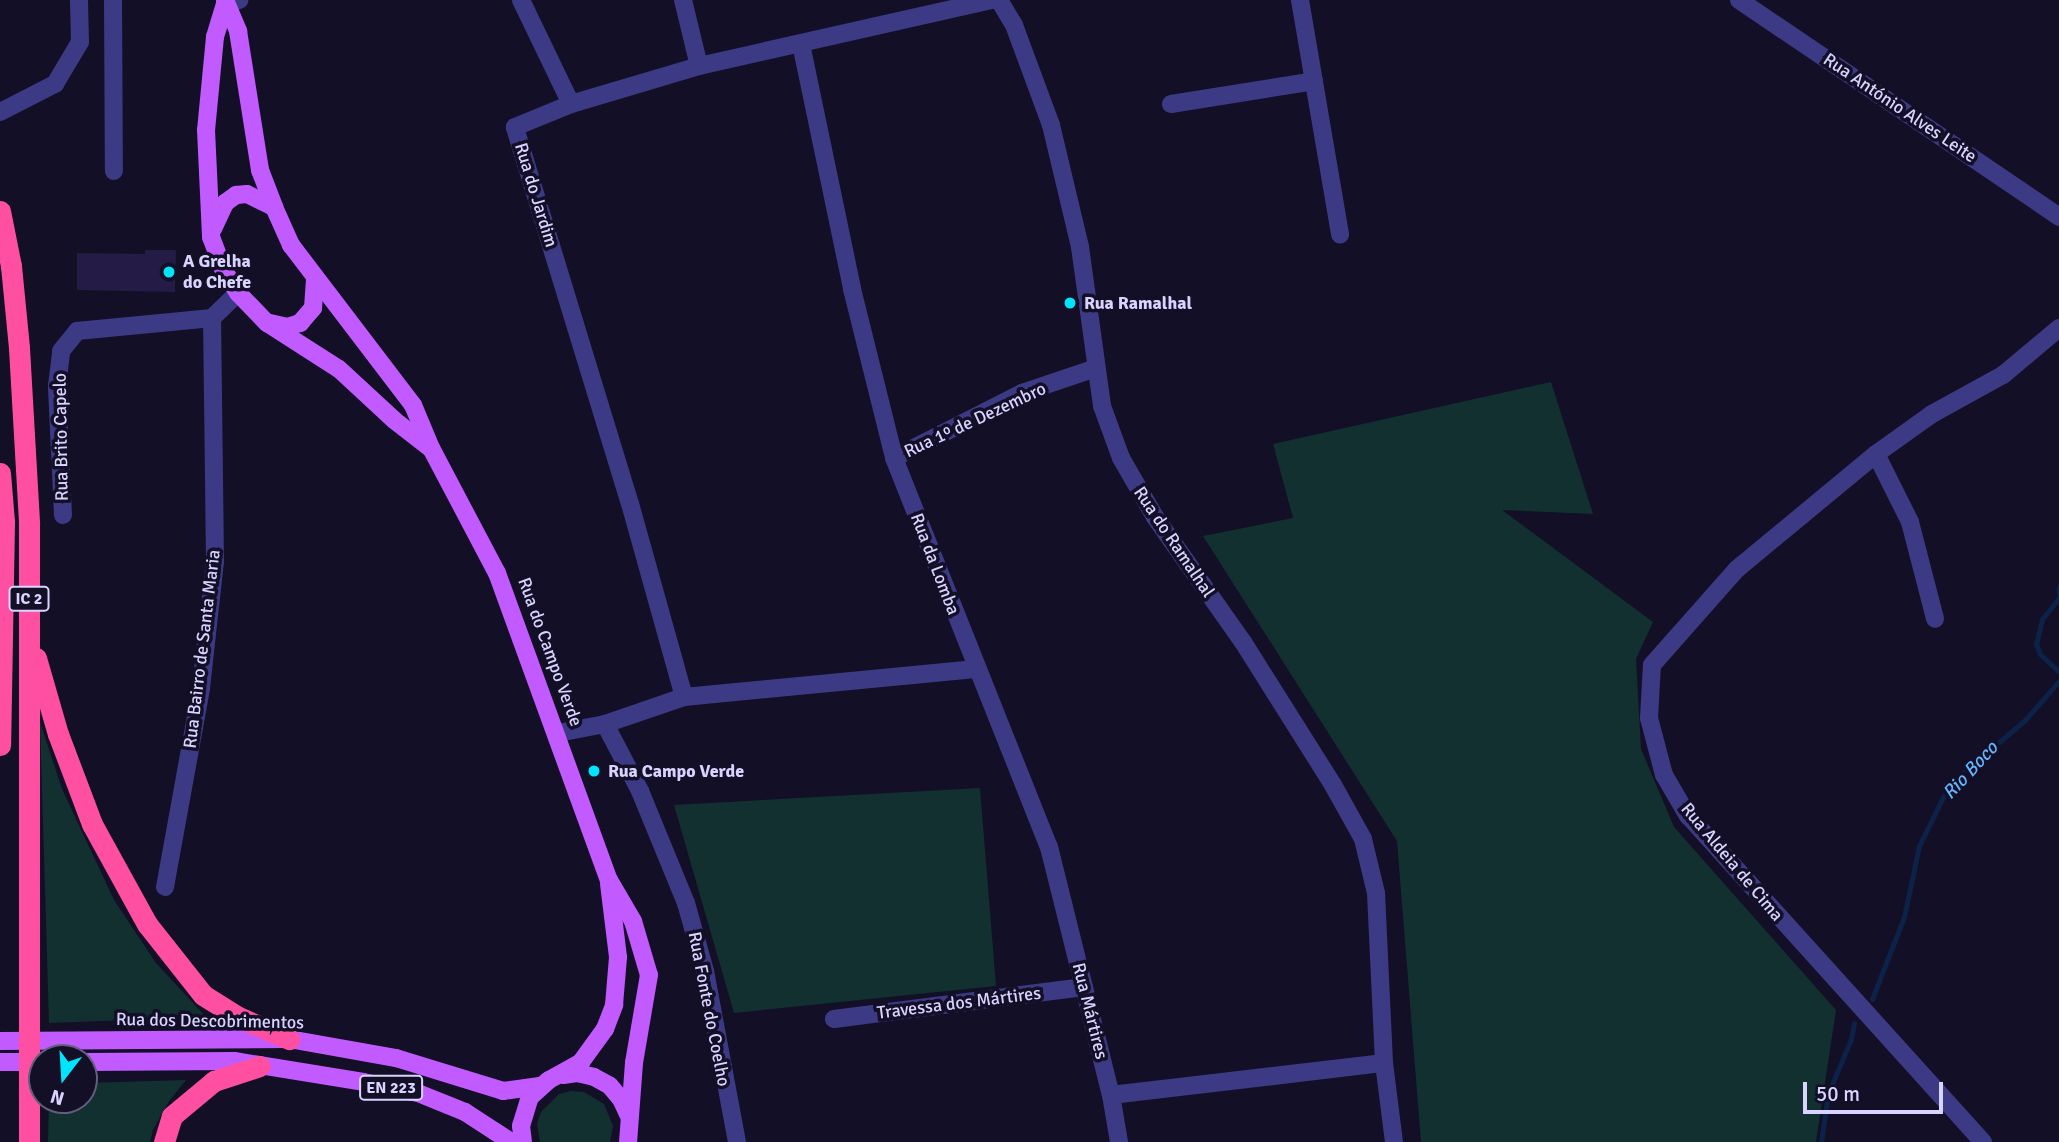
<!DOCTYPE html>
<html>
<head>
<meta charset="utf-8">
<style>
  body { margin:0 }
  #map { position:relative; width:2059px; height:1142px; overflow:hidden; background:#130f26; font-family:Signika,sans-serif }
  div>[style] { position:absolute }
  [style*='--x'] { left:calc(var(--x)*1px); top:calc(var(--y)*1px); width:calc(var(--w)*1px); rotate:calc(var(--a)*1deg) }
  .green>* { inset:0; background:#12302f }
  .stream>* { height:5px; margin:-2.5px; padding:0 2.5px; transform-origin:2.5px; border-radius:2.5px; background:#0c2248 }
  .building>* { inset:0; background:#241b47 }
  .minor>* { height:18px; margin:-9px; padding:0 9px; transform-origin:9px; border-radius:9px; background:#3d3a85 }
  .major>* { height:18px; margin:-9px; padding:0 9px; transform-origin:9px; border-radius:9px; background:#c25bff }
  .highway>* { height:21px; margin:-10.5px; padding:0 10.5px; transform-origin:10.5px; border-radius:10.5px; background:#ff4fa3 }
  .dots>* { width:19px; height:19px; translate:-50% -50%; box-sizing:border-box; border:4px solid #130f26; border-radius:50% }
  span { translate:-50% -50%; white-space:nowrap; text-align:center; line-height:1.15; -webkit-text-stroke:7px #130f26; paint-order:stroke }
  .shield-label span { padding:2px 5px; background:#130f26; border:2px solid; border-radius:5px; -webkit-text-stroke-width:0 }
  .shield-label { font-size:16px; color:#d9d4ff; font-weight:700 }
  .street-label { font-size:18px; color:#d9d4ff }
  .poi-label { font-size:18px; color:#d9d4ff; font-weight:700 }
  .left { translate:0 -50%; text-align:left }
  .water-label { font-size:19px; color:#62b6ff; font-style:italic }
  .north { position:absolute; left:28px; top:1044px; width:70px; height:70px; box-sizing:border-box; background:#130f26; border:2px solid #625e7d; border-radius:50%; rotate:197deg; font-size:19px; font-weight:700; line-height:28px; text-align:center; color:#d9d4ff }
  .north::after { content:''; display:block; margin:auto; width:24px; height:32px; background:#00e5ff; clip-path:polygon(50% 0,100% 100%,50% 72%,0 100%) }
  .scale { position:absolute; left:1803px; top:1082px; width:140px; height:32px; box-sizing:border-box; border:4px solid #d9d4ff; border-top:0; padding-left:9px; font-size:21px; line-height:24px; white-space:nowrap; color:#d9d4ff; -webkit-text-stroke:5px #130f26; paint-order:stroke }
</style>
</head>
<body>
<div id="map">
  <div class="green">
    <div style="clip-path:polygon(1551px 382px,1593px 514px,1502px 510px,1653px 622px,1636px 659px,1641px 749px,1674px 827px,1836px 1010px,1816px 1142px,1421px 1142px,1397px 841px,1203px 536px,1293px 518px,1273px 444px)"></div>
    <div style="clip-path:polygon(40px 722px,62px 789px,114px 900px,156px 963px,206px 1017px,49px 1023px)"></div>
    <div style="clip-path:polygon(980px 788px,996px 986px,734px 1013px,674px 805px)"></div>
    <div style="clip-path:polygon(186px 1080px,169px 1101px,153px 1130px,150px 1142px,48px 1142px,49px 1100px,84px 1100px,84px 1083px)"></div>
    <div style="clip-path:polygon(571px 1091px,584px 1092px,604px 1104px,613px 1126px,610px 1142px,540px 1142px,537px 1124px,541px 1112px,559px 1094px)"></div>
  </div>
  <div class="stream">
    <div style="--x:2059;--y:587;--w:11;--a:90"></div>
    <div style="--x:2059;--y:598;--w:27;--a:129"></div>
    <div style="--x:2042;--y:619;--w:26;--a:103"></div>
    <div style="--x:2036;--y:644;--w:11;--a:68"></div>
    <div style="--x:2040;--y:654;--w:26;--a:43"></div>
    <div style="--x:1872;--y:999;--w:88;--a:-68.7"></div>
    <div style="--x:1904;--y:917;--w:73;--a:-78.1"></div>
    <div style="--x:1919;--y:846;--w:55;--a:-63.9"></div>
    <div style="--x:1943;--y:797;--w:26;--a:-53"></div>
    <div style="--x:1959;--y:776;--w:87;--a:-40.3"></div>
    <div style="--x:2025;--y:720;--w:52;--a:-48.9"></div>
    <div style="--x:1821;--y:1142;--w:49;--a:-81.7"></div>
    <div style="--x:1828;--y:1094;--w:60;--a:-67.3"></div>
    <div style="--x:1851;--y:1039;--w:16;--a:-79"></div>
  </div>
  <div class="building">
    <div style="clip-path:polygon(145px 250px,176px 250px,175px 292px,77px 290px,77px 253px,145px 254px)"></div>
  </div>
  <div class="minor">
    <div style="--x:113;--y:0;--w:171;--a:89.7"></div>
    <div style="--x:521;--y:0;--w:115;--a:64.3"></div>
    <div style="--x:683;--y:0;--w:68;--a:76.4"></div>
    <div style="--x:999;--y:0;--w:29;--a:59"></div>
    <div style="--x:1014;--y:25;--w:107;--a:69.7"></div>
    <div style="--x:1051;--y:125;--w:125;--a:76.6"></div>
    <div style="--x:1080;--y:247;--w:161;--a:82.1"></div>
    <div style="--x:1102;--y:406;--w:55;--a:69.9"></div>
    <div style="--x:1121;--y:458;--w:68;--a:60"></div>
    <div style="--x:1155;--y:517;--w:153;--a:54.9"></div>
    <div style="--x:1243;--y:642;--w:169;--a:57.8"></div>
    <div style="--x:1333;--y:785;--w:62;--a:60.9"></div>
    <div style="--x:1363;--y:839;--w:56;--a:76.5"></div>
    <div style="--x:1376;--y:893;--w:170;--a:87.3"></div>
    <div style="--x:1384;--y:1063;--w:80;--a:82.8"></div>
    <div style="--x:1300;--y:0;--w:238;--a:80.3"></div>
    <div style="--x:1739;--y:0;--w:387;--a:34.1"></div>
    <div style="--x:225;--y:4;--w:15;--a:-16"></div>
    <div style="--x:801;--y:44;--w:250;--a:78.2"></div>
    <div style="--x:852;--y:289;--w:174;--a:76"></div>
    <div style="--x:894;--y:458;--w:419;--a:68.3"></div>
    <div style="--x:1049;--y:847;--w:256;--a:76"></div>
    <div style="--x:1111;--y:1095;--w:48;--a:80.3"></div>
    <div style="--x:1171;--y:104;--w:145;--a:-9.1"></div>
    <div style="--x:0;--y:112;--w:62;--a:-27"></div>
    <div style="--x:55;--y:84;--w:49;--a:-59.2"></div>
    <div style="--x:80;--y:42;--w:42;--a:-91.4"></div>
    <div style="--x:1876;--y:454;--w:76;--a:63.4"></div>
    <div style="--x:1910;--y:522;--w:100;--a:75.5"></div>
    <div style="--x:894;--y:458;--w:144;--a:-26.9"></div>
    <div style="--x:1022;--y:393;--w:78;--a:-18.7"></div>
    <div style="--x:63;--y:515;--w:129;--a:-92.7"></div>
    <div style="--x:57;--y:386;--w:35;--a:-83"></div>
    <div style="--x:61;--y:351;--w:26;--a:-51"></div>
    <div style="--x:77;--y:331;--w:136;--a:-5.5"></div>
    <div style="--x:684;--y:697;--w:200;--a:-105.6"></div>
    <div style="--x:630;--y:504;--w:394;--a:-107"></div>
    <div style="--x:515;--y:127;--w:61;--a:-22.3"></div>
    <div style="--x:571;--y:104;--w:134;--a:-16.5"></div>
    <div style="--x:699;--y:66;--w:301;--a:-12.7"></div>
    <div style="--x:605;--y:724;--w:76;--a:62.4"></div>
    <div style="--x:640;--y:791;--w:121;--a:67.7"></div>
    <div style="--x:686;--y:903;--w:71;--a:74.4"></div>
    <div style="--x:705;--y:971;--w:174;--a:79.4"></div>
    <div style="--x:558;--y:733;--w:48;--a:-10.8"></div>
    <div style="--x:605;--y:724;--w:83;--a:-18.9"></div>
    <div style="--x:684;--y:697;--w:293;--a:-5.5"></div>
    <div style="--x:165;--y:887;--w:202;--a:-79.7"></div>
    <div style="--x:201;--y:688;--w:128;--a:-83.7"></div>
    <div style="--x:215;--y:561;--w:243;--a:-90.7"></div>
    <div style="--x:212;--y:318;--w:36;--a:-44"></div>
    <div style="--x:834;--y:1019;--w:252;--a:-7.3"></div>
    <div style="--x:1111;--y:1095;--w:275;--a:-6.7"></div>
    <div style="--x:1983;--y:1142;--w:440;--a:-132.1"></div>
    <div style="--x:1688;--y:816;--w:48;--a:-120.3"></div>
    <div style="--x:1664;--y:775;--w:59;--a:-104.7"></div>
    <div style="--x:1649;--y:718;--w:53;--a:-86.8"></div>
    <div style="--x:1652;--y:665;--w:128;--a:-48.5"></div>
    <div style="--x:1737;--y:569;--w:180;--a:-39.6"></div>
    <div style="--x:1876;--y:454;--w:69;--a:-35.5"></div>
    <div style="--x:1932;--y:414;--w:81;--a:-28.8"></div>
    <div style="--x:2003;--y:375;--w:73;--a:-40"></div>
  </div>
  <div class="major">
    <div style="--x:225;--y:0;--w:34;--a:67"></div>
    <div style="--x:238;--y:31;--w:141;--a:81"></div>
    <div style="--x:260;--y:170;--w:40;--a:69"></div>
    <div style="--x:274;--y:207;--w:42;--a:65.9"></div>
    <div style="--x:291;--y:245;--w:201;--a:52.7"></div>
    <div style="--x:413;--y:405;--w:47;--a:67.3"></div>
    <div style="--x:431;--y:448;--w:141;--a:62.2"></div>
    <div style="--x:497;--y:573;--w:327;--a:70"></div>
    <div style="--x:609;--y:880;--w:48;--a:59.7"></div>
    <div style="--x:633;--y:921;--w:56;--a:73.5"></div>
    <div style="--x:649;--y:975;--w:89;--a:99.7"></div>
    <div style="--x:634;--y:1063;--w:79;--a:94.3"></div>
    <div style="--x:225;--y:4;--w:34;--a:107"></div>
    <div style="--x:215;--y:37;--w:93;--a:95.5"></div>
    <div style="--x:206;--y:130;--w:107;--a:87.3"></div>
    <div style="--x:211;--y:237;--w:34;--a:69"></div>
    <div style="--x:223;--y:269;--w:28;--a:58"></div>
    <div style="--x:238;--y:293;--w:42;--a:46"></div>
    <div style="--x:267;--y:323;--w:85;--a:32.6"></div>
    <div style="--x:339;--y:369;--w:75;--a:42.8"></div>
    <div style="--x:394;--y:420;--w:46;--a:37.9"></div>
    <div style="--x:213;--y:229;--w:29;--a:-65"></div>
    <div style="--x:225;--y:203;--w:14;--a:-36"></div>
    <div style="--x:236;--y:195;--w:11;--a:-5"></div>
    <div style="--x:247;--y:194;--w:30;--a:26"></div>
    <div style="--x:270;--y:323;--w:17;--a:13"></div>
    <div style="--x:287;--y:327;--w:14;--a:-17"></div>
    <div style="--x:300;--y:323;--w:20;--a:-49"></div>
    <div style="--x:313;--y:308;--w:30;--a:-86"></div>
    <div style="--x:0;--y:1041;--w:289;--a:-0.4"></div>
    <div style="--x:289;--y:1039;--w:109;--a:10.1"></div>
    <div style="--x:396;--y:1058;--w:112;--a:17.1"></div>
    <div style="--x:503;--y:1091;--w:37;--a:-8"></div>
    <div style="--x:0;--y:1062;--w:42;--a:0"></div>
    <div style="--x:84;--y:1062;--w:150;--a:-0.4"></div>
    <div style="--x:234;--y:1061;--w:131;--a:9.2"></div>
    <div style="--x:363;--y:1082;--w:56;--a:11.3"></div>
    <div style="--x:418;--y:1093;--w:51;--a:22"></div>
    <div style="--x:465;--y:1112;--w:55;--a:33.1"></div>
    <div style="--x:563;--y:1075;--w:14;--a:-8"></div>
    <div style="--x:577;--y:1073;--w:17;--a:13"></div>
    <div style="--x:594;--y:1077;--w:18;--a:29"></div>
    <div style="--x:610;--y:1086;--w:17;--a:50"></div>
    <div style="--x:621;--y:1099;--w:17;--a:65"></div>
    <div style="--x:523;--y:1142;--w:16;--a:-97"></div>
    <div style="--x:521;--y:1126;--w:30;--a:-73"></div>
    <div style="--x:530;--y:1097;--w:25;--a:-42"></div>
    <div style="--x:549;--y:1080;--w:37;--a:-29"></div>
    <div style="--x:581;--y:1062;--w:41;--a:-54"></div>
    <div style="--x:605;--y:1029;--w:26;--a:-69"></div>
    <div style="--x:614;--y:1005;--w:48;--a:-85.2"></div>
    <div style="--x:618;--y:957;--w:74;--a:-97"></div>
  </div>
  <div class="highway">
    <div style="--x:0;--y:211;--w:56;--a:78.7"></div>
    <div style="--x:11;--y:266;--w:82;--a:84.4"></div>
    <div style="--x:19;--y:348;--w:176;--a:86.7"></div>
    <div style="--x:29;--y:524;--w:618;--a:90"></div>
    <div style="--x:0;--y:473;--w:49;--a:85.3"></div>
    <div style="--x:4;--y:522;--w:223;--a:91"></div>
    <div style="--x:36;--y:658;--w:79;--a:73.9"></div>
    <div style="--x:58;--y:734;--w:96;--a:69.3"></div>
    <div style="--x:92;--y:824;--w:114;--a:61.2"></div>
    <div style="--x:147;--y:924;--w:90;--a:51.7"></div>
    <div style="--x:203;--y:995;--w:39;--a:32"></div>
    <div style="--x:236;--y:1016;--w:58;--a:23.5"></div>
    <div style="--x:164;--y:1142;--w:27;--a:-73"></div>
    <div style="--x:172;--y:1116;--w:55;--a:-39.8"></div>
    <div style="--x:214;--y:1081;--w:48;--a:-18.1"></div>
  </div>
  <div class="dots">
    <div style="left:169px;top:272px;background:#00e5ff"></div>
    <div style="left:1070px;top:303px;background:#00e5ff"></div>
    <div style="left:594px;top:771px;background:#00e5ff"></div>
  </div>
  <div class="shield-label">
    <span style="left:29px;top:599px">IC 2</span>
    <span style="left:391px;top:1088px">EN 223</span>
  </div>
  <div class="street-label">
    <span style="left:1900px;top:108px;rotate:34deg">Rua António Alves Leite</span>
    <span style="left:536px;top:195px;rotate:73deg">Rua do Jardim</span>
    <span style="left:975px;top:420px;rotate:-25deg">Rua 1º de Dezembro</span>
    <span style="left:61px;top:437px;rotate:-91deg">Rua Brito Capelo</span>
    <span style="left:1174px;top:542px;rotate:56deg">Rua do Ramalhal</span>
    <span style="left:935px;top:564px;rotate:69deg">Rua da Lomba</span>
    <span style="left:202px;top:649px;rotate:-83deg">Rua Bairro de Santa Maria</span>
    <span style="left:550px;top:652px;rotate:70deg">Rua do Campo Verde</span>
    <span style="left:1732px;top:862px;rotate:50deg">Rua Aldeia de Cima</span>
    <span style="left:959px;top:1003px;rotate:-7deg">Travessa dos Mártires</span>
    <span style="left:709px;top:1009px;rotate:79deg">Rua Fonte do Coelho</span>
    <span style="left:1090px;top:1011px;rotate:76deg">Rua Mártires</span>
    <span style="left:210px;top:1021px;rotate:1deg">Rua dos Descobrimentos</span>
  </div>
  <div class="poi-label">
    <span class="left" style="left:183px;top:272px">A Grelha<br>do Chefe</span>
    <span class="left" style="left:1084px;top:303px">Rua Ramalhal</span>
    <span class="left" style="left:608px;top:771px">Rua Campo Verde</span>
  </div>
  <div class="water-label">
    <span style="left:1971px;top:771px;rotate:-47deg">Rio Boco</span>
  </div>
  <div class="north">N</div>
  <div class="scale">50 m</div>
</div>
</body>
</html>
